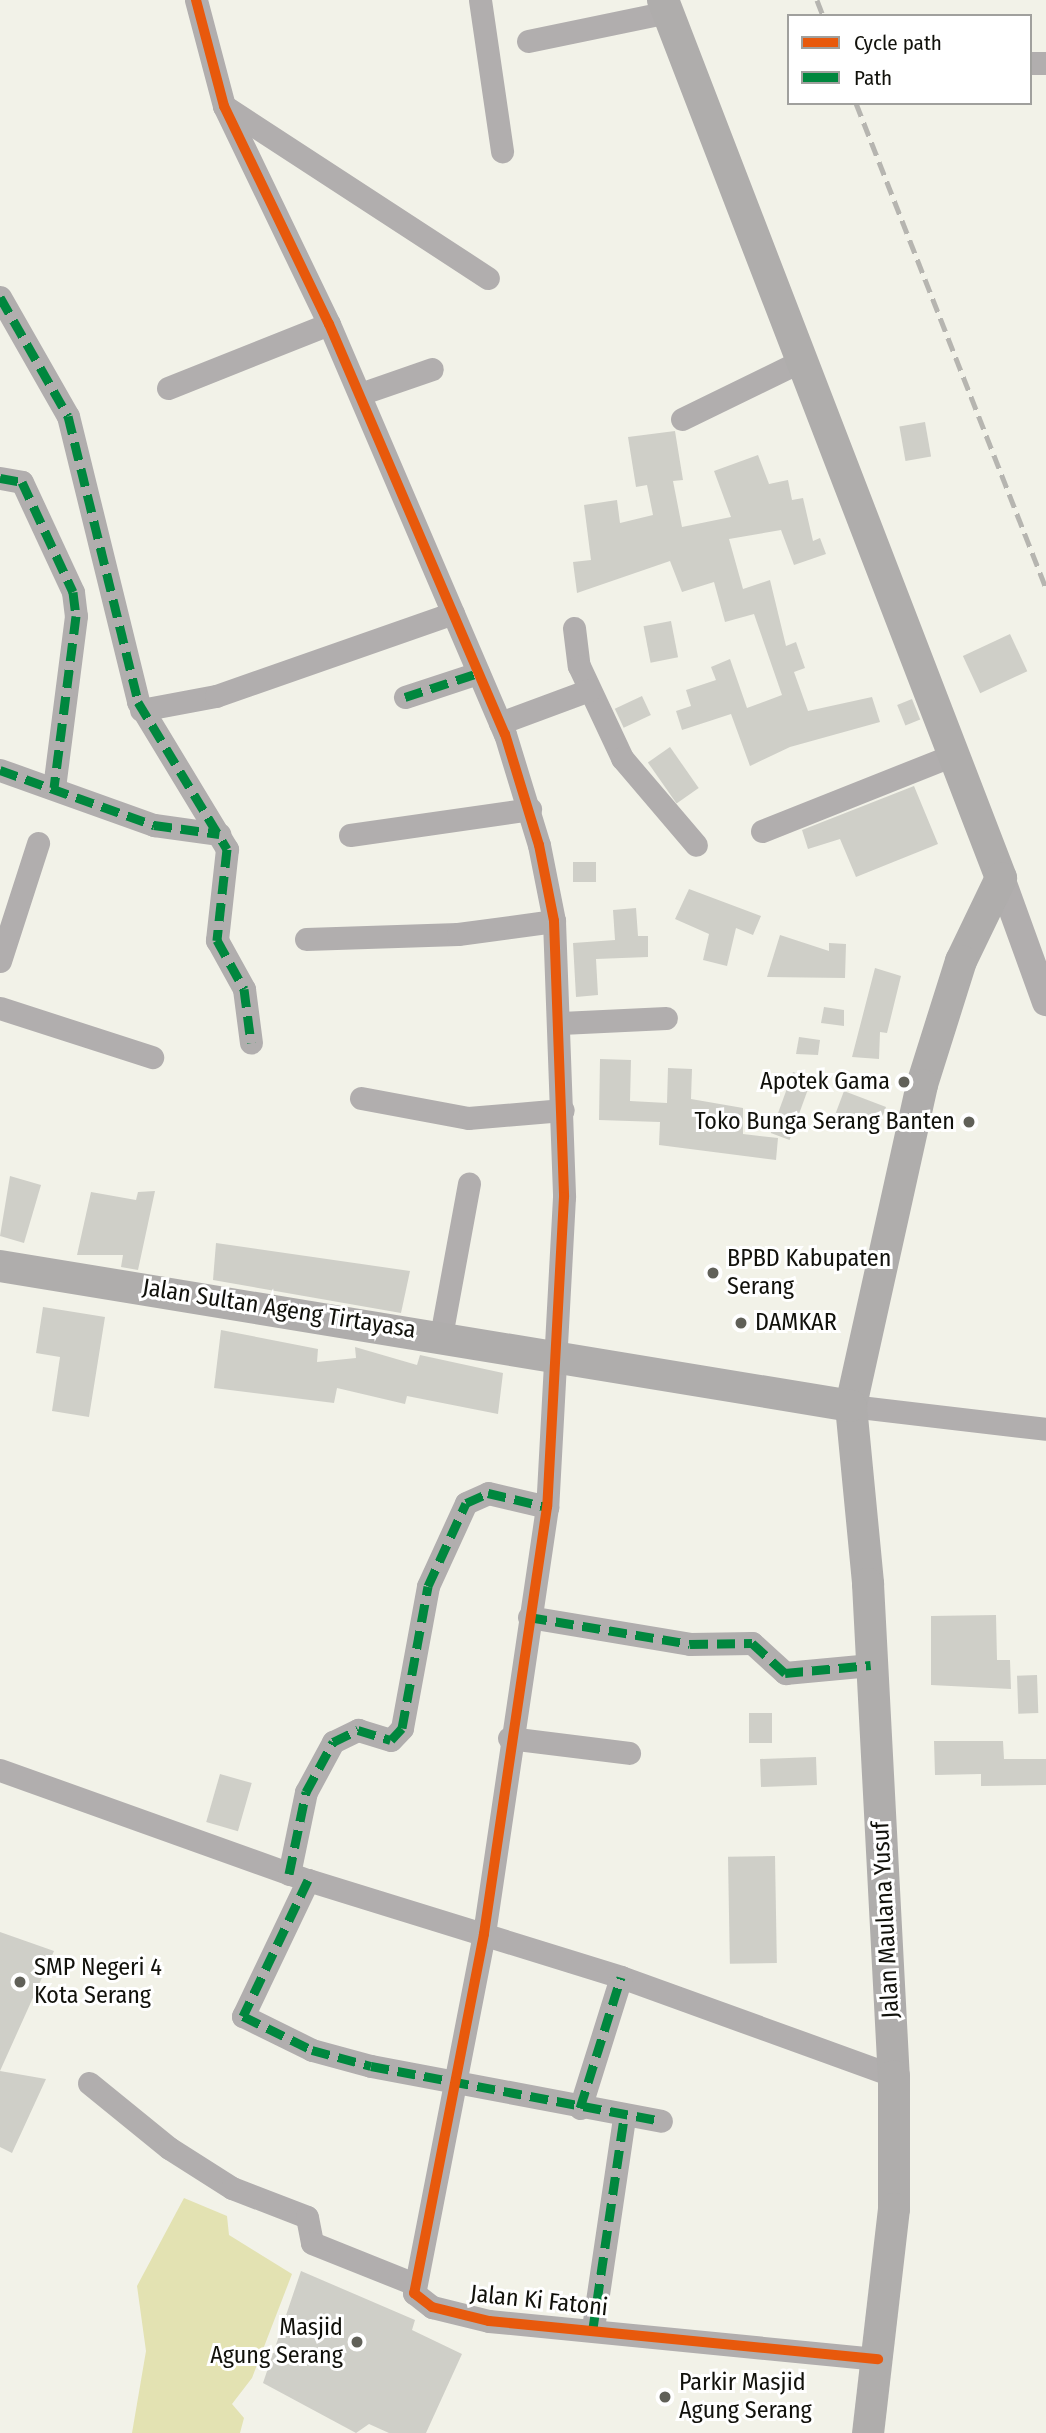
<!DOCTYPE html>
<html>
<head>
<meta charset="utf-8">
<style>
  body { margin:0 }
  #map { position:relative; width:1046px; height:2433px; overflow:hidden; background:#f2f2e8; font-family:"Fira Sans Condensed",sans-serif }
  div>[style] { position:absolute }
  [style*='--x'] { left:calc(var(--x)*1px); top:calc(var(--y)*1px); width:calc(var(--w)*1px); rotate:calc(var(--a)*1deg) }
  .green>* { inset:0; background:#e3e2b2 }
  .building>* { inset:0; background:#cfcfc8; transform-origin:0 0 }
  .minor>* { height:23px; margin:-11.5px; padding:0 11.5px; transform-origin:11.5px; border-radius:11.5px; background:#b1aeae }
  .tertiary>* { height:28px; margin:-14px; padding:0 14px; transform-origin:14px; border-radius:14px; background:#b1aeae }
  .secondary>* { height:32px; margin:-16px; padding:0 16px; transform-origin:16px; border-radius:16px; background:#afadac }
  .rail>* { height:5px; margin-top:-2.5px; transform-origin:0; background:repeating-linear-gradient(90deg,#b6b5b0 0 14px,transparent 0 21px) }
  .quiet>* { height:9px; margin-top:-4.5px; transform-origin:0; background:repeating-linear-gradient(90deg,#00873e 0 18px,transparent 0 27px) }
  .cycleway>* { height:10px; margin:-5px; padding:0 5px; transform-origin:5px; border-radius:5px; background:#e8590c }
  .dots>* { width:19px; height:19px; translate:-50% -50%; box-sizing:border-box; border:4px solid #fff; border-radius:50% }
  span { translate:-50% -50%; white-space:nowrap; text-align:center; line-height:1.15; -webkit-text-stroke:6px #fff; paint-order:stroke }
  .poi-label { font-size:24px; color:#11110b }
  .right { translate:-100% -50%; text-align:right }
  .left { translate:0 -50%; text-align:left }
  .street-label { font-size:24px; color:#11110b }
  .legend { position:absolute; left:787px; top:14px; width:245px; height:91px; box-sizing:border-box; background:#fff; border:2px solid #a0a09d; margin:0; padding:9px 12px; list-style:none; font-size:21px; color:#11110b }
  .legend li { display:flex; align-items:center; gap:14px; height:35px }
  .legend b { width:35px; border:2px solid #a0a09d }
</style>
</head>
<body>
<div id="map">
  <div class="green">
    <div style="clip-path:polygon(184px 2198px,227px 2216px,229px 2235px,292px 2274px,252px 2378px,232px 2404px,244px 2418px,240px 2433px,132px 2433px,146px 2351px,137px 2286px)"></div>
  </div>
  <div class="building">
    <div style="left:925px;top:422px;width:35px;height:26px;rotate:80deg"></div>
    <div style="clip-path:polygon(675px 431px,683px 480px,673px 481px,682px 527px,731px 517px,714px 471px,758px 455px,769px 484px,788px 480px,792px 500px,803px 498px,813px 541px,820px 538px,826px 554px,794px 565px,781px 530px,729px 539px,743px 589px,770px 580px,786px 646px,796px 642px,805px 668px,794px 672px,808px 711px,872px 697px,880px 722px,790px 747px,750px 766px,731px 714px,682px 730px,676px 711px,691px 706px,686px 690px,716px 680px,711px 667px,730px 659px,747px 708px,782px 695px,754px 614px,725px 622px,714px 582px,682px 592px,670px 561px,577px 593px,573px 562px,591px 560px,584px 505px,617px 500px,620px 523px,653px 515px,647px 485px,636px 487px,628px 437px)"></div>
    <div style="left:671px;top:621px;width:37px;height:28px;rotate:79deg"></div>
    <div style="left:1010px;top:634px;width:41px;height:52px;rotate:65deg"></div>
    <div style="left:642px;top:696px;width:21px;height:30px;rotate:65deg"></div>
    <div style="left:912px;top:699px;width:22px;height:16px;rotate:68deg"></div>
    <div style="left:670px;top:747px;width:50px;height:27px;rotate:55deg"></div>
    <div style="clip-path:polygon(914px 786px,938px 844px,856px 877px,840px 839px,808px 849px,802px 830px)"></div>
    <div style="left:573px;top:862px;width:23px;height:20px"></div>
    <div style="clip-path:polygon(689px 889px,761px 916px,753px 935px,736px 928px,727px 966px,703px 960px,709px 934px,675px 919px)"></div>
    <div style="clip-path:polygon(636px 908px,638px 936px,648px 936px,648px 957px,596px 959px,598px 995px,576px 997px,573px 943px,615px 940px,613px 910px)"></div>
    <div style="clip-path:polygon(780px 935px,829px 951px,829px 943px,846px 944px,845px 978px,767px 977px)"></div>
    <div style="clip-path:polygon(875px 968px,901px 976px,887px 1033px,880px 1032px,879px 1059px,852px 1057px)"></div>
    <div style="clip-path:polygon(824px 1007px,844px 1010px,844px 1026px,821px 1023px)"></div>
    <div style="clip-path:polygon(799px 1037px,820px 1040px,818px 1055px,796px 1054px)"></div>
    <div style="clip-path:polygon(600px 1059px,631px 1060px,630px 1101px,667px 1103px,668px 1068px,692px 1069px,691px 1099px,743px 1108px,743px 1134px,778px 1138px,776px 1160px,659px 1145px,660px 1122px,599px 1120px)"></div>
    <div style="left:793px;top:1072px;width:20px;height:65px;rotate:20deg"></div>
    <div style="clip-path:polygon(844px 1091px,886px 1107px,875px 1136px,835px 1115px)"></div>
    <div style="clip-path:polygon(10px 1176px,41px 1185px,24px 1243px,0 1236px)"></div>
    <div style="clip-path:polygon(155px 1191px,138px 1270px,121px 1267px,123px 1255px,77px 1255px,91px 1192px,136px 1200px,138px 1192px)"></div>
    <div style="clip-path:polygon(216px 1243px,410px 1271px,401px 1313px,213px 1280px)"></div>
    <div style="clip-path:polygon(43px 1307px,105px 1317px,89px 1417px,52px 1411px,60px 1357px,36px 1353px)"></div>
    <div style="clip-path:polygon(221px 1330px,318px 1349px,317px 1362px,356px 1358px,355px 1347px,417px 1365px,420px 1355px,503px 1373px,498px 1414px,407px 1396px,405px 1404px,337px 1388px,334px 1403px,214px 1388px)"></div>
    <div style="clip-path:polygon(996px 1615px,997px 1660px,1010px 1660px,1011px 1689px,931px 1685px,931px 1616px)"></div>
    <div style="left:1037px;top:1675px;width:38px;height:20px;rotate:88deg"></div>
    <div style="left:749px;top:1713px;width:23px;height:30px"></div>
    <div style="clip-path:polygon(934px 1741px,1003px 1741px,1004px 1759px,1046px 1759px,1046px 1785px,981px 1786px,981px 1774px,935px 1775px)"></div>
    <div style="left:816px;top:1757px;width:28px;height:56px;rotate:88deg"></div>
    <div style="left:220px;top:1774px;width:33px;height:50px;rotate:16deg"></div>
    <div style="left:775px;top:1856px;width:107px;height:47px;rotate:89deg"></div>
    <div style="clip-path:polygon(0 1932px,54px 1951px,0 2071px,46px 2079px,12px 2153px,0 2147px)"></div>
    <div style="clip-path:polygon(301px 2271px,415px 2320px,412px 2330px,462px 2354px,426px 2433px,389px 2433px,369px 2424px,356px 2433px,263px 2383px)"></div>
  </div>
  <div class="minor">
    <div style="--x:196;--y:0;--w:110;--a:75.2"></div>
    <div style="--x:224;--y:106;--w:242;--a:64.3"></div>
    <div style="--x:329;--y:324;--w:446;--a:66.8"></div>
    <div style="--x:505;--y:734;--w:116;--a:73"></div>
    <div style="--x:539;--y:845;--w:77;--a:78.8"></div>
    <div style="--x:554;--y:921;--w:276;--a:87.9"></div>
    <div style="--x:564;--y:1197;--w:310;--a:93.1"></div>
    <div style="--x:547;--y:1507;--w:432;--a:98.4"></div>
    <div style="--x:484;--y:1934;--w:366;--a:101"></div>
    <div style="--x:414;--y:2293;--w:23;--a:38"></div>
    <div style="--x:432;--y:2307;--w:59;--a:13.8"></div>
    <div style="--x:489;--y:2321;--w:391;--a:5.6"></div>
    <div style="--x:480;--y:0;--w:153;--a:81.7"></div>
    <div style="--x:528;--y:41;--w:143;--a:-11.7"></div>
    <div style="--x:1030;--y:63;--w:16;--a:0"></div>
    <div style="--x:224;--y:106;--w:315;--a:33.1"></div>
    <div style="--x:0;--y:297;--w:137;--a:60.3"></div>
    <div style="--x:68;--y:416;--w:294;--a:76.2"></div>
    <div style="--x:138;--y:702;--w:172;--a:58.8"></div>
    <div style="--x:227;--y:849;--w:92;--a:96.3"></div>
    <div style="--x:217;--y:940;--w:56;--a:61.1"></div>
    <div style="--x:244;--y:989;--w:54;--a:82.6"></div>
    <div style="--x:168;--y:388;--w:173;--a:-21.7"></div>
    <div style="--x:360;--y:394;--w:76;--a:-19.1"></div>
    <div style="--x:682;--y:419;--w:132;--a:-26"></div>
    <div style="--x:0;--y:478;--w:22;--a:10"></div>
    <div style="--x:22;--y:482;--w:121;--a:65.1"></div>
    <div style="--x:73;--y:592;--w:24;--a:83"></div>
    <div style="--x:76;--y:616;--w:173;--a:97.3"></div>
    <div style="--x:574;--y:628;--w:38;--a:83"></div>
    <div style="--x:579;--y:666;--w:102;--a:64.9"></div>
    <div style="--x:622;--y:758;--w:114;--a:49.6"></div>
    <div style="--x:405;--y:697;--w:77;--a:-18.2"></div>
    <div style="--x:141;--y:710;--w:76;--a:-10.6"></div>
    <div style="--x:216;--y:696;--w:251;--a:-19.3"></div>
    <div style="--x:500;--y:723;--w:95;--a:-20.3"></div>
    <div style="--x:0;--y:770;--w:164;--a:19.7"></div>
    <div style="--x:154;--y:825;--w:66;--a:7.9"></div>
    <div style="--x:762;--y:831;--w:206;--a:-21.7"></div>
    <div style="--x:350;--y:835;--w:182;--a:-8.2"></div>
    <div style="--x:306;--y:939;--w:152;--a:-1.9"></div>
    <div style="--x:458;--y:934;--w:97;--a:-7.7"></div>
    <div style="--x:0;--y:961;--w:124;--a:-72.1"></div>
    <div style="--x:0;--y:1008;--w:160;--a:17.9"></div>
    <div style="--x:561;--y:1023;--w:105;--a:-2.7"></div>
    <div style="--x:361;--y:1098;--w:109;--a:10.6"></div>
    <div style="--x:468;--y:1118;--w:95;--a:-4.8"></div>
    <div style="--x:441;--y:1336;--w:155;--a:-79.6"></div>
    <div style="--x:851;--y:1406;--w:196;--a:6.7"></div>
    <div style="--x:529;--y:1617;--w:163;--a:9.5"></div>
    <div style="--x:690;--y:1644;--w:62;--a:-0.9"></div>
    <div style="--x:752;--y:1643;--w:45;--a:42.3"></div>
    <div style="--x:785;--y:1673;--w:86;--a:-5.3"></div>
    <div style="--x:509;--y:1738;--w:121;--a:7.1"></div>
    <div style="--x:0;--y:1770;--w:327;--a:19.7"></div>
    <div style="--x:308;--y:1880;--w:328;--a:17.2"></div>
    <div style="--x:621;--y:1977;--w:290;--a:19.9"></div>
    <div style="--x:289;--y:1874;--w:84;--a:-78.3"></div>
    <div style="--x:306;--y:1792;--w:57;--a:-61.6"></div>
    <div style="--x:333;--y:1742;--w:28;--a:-26"></div>
    <div style="--x:358;--y:1730;--w:34;--a:17"></div>
    <div style="--x:391;--y:1740;--w:16;--a:-47"></div>
    <div style="--x:402;--y:1728;--w:144;--a:-79.6"></div>
    <div style="--x:428;--y:1586;--w:91;--a:-65.4"></div>
    <div style="--x:466;--y:1503;--w:24;--a:-24"></div>
    <div style="--x:488;--y:1493;--w:61;--a:13.3"></div>
    <div style="--x:308;--y:1880;--w:151;--a:115.5"></div>
    <div style="--x:243;--y:2016;--w:77;--a:26.2"></div>
    <div style="--x:312;--y:2050;--w:61;--a:15.2"></div>
    <div style="--x:371;--y:2066;--w:295;--a:10.7"></div>
    <div style="--x:89;--y:2083;--w:103;--a:39.1"></div>
    <div style="--x:169;--y:2148;--w:75;--a:32.4"></div>
    <div style="--x:232;--y:2188;--w:80;--a:21.1"></div>
    <div style="--x:307;--y:2217;--w:26;--a:79"></div>
    <div style="--x:312;--y:2243;--w:108;--a:21.8"></div>
    <div style="--x:580;--y:2108;--w:137;--a:-72.6"></div>
    <div style="--x:593;--y:2328;--w:212;--a:-81.6"></div>
  </div>
  <div class="tertiary">
    <div style="--x:1001;--y:878;--w:132;--a:70.1"></div>
  </div>
  <div class="secondary">
    <div style="--x:663;--y:0;--w:941;--a:68.94"></div>
    <div style="--x:1001;--y:878;--w:92;--a:115.7"></div>
    <div style="--x:961;--y:961;--w:130;--a:107.5"></div>
    <div style="--x:922;--y:1085;--w:329;--a:102.5"></div>
    <div style="--x:851;--y:1406;--w:179;--a:84.5"></div>
    <div style="--x:868;--y:1584;--w:493;--a:87"></div>
    <div style="--x:894;--y:2076;--w:133;--a:90"></div>
    <div style="--x:894;--y:2209;--w:226;--a:96.6"></div>
    <div style="--x:0;--y:1266;--w:862;--a:9.34"></div>
  </div>
  <div class="rail">
    <div style="--x:817;--y:0;--w:17;--a:69"></div>
    <div style="--x:856;--y:103;--w:521;--a:68.61"></div>
  </div>
  <div class="quiet">
    <div style="--x:0;--y:297;--w:137;--a:60.3"></div>
    <div style="--x:68;--y:416;--w:294;--a:76.2"></div>
    <div style="--x:138;--y:702;--w:172;--a:58.8"></div>
    <div style="--x:227;--y:849;--w:92;--a:96.3"></div>
    <div style="--x:217;--y:940;--w:56;--a:61.1"></div>
    <div style="--x:244;--y:989;--w:54;--a:82.6"></div>
    <div style="--x:0;--y:478;--w:22;--a:10"></div>
    <div style="--x:22;--y:482;--w:121;--a:65.1"></div>
    <div style="--x:73;--y:592;--w:24;--a:83"></div>
    <div style="--x:76;--y:616;--w:173;--a:97.3"></div>
    <div style="--x:405;--y:697;--w:77;--a:-18.2"></div>
    <div style="--x:0;--y:770;--w:164;--a:19.7"></div>
    <div style="--x:154;--y:825;--w:66;--a:7.9"></div>
    <div style="--x:529;--y:1617;--w:163;--a:9.5"></div>
    <div style="--x:690;--y:1644;--w:62;--a:-0.9"></div>
    <div style="--x:752;--y:1643;--w:45;--a:42.3"></div>
    <div style="--x:785;--y:1673;--w:86;--a:-5.3"></div>
    <div style="--x:289;--y:1874;--w:84;--a:-78.3"></div>
    <div style="--x:306;--y:1792;--w:57;--a:-61.6"></div>
    <div style="--x:333;--y:1742;--w:28;--a:-26"></div>
    <div style="--x:358;--y:1730;--w:34;--a:17"></div>
    <div style="--x:391;--y:1740;--w:16;--a:-47"></div>
    <div style="--x:402;--y:1728;--w:144;--a:-79.6"></div>
    <div style="--x:428;--y:1586;--w:91;--a:-65.4"></div>
    <div style="--x:466;--y:1503;--w:24;--a:-24"></div>
    <div style="--x:488;--y:1493;--w:61;--a:13.3"></div>
    <div style="--x:308;--y:1880;--w:151;--a:115.5"></div>
    <div style="--x:243;--y:2016;--w:77;--a:26.2"></div>
    <div style="--x:312;--y:2050;--w:61;--a:15.2"></div>
    <div style="--x:371;--y:2066;--w:295;--a:10.7"></div>
    <div style="--x:580;--y:2108;--w:137;--a:-72.6"></div>
    <div style="--x:593;--y:2328;--w:212;--a:-81.6"></div>
  </div>
  <div class="cycleway">
    <div style="--x:196;--y:0;--w:110;--a:75.2"></div>
    <div style="--x:224;--y:106;--w:242;--a:64.3"></div>
    <div style="--x:329;--y:324;--w:446;--a:66.8"></div>
    <div style="--x:505;--y:734;--w:116;--a:73"></div>
    <div style="--x:539;--y:845;--w:77;--a:78.8"></div>
    <div style="--x:554;--y:921;--w:276;--a:87.9"></div>
    <div style="--x:564;--y:1197;--w:310;--a:93.1"></div>
    <div style="--x:547;--y:1507;--w:432;--a:98.4"></div>
    <div style="--x:484;--y:1934;--w:366;--a:101"></div>
    <div style="--x:414;--y:2293;--w:23;--a:38"></div>
    <div style="--x:432;--y:2307;--w:59;--a:13.8"></div>
    <div style="--x:489;--y:2321;--w:391;--a:5.6"></div>
  </div>
  <div class="dots">
    <div style="left:904px;top:1082px;background:#606058"></div>
    <div style="left:969px;top:1122px;background:#606058"></div>
    <div style="left:713px;top:1273px;background:#606058"></div>
    <div style="left:741px;top:1323px;background:#606058"></div>
    <div style="left:20px;top:1982px;background:#606058"></div>
    <div style="left:357px;top:2342px;background:#606058"></div>
    <div style="left:665px;top:2397px;background:#606058"></div>
  </div>
  <div class="poi-label">
    <span class="right" style="left:890px;top:1082px">Apotek Gama</span>
    <span class="right" style="left:955px;top:1122px">Toko Bunga Serang Banten</span>
    <span class="left" style="left:727px;top:1273px">BPBD Kabupaten<br>Serang</span>
    <span class="left" style="left:755px;top:1323px">DAMKAR</span>
    <span class="left" style="left:34px;top:1982px">SMP Negeri 4<br>Kota Serang</span>
    <span class="right" style="left:343px;top:2342px">Masjid<br>Agung Serang</span>
    <span class="left" style="left:679px;top:2397px">Parkir Masjid<br>Agung Serang</span>
  </div>
  <div class="street-label">
    <span style="left:279px;top:1309px;rotate:9deg">Jalan Sultan Ageng Tirtayasa</span>
    <span style="left:886px;top:1920px;rotate:-93deg">Jalan Maulana Yusuf</span>
    <span style="left:539px;top:2301px;rotate:6deg">Jalan Ki Fatoni</span>
  </div>
  <ul class="legend">
  <li><b style="height:9px;background:#e8590c"></b>Cycle path</li>
  <li><b style="height:9px;background:#00873e"></b>Path</li>
  </ul>
</div>
</body>
</html>
